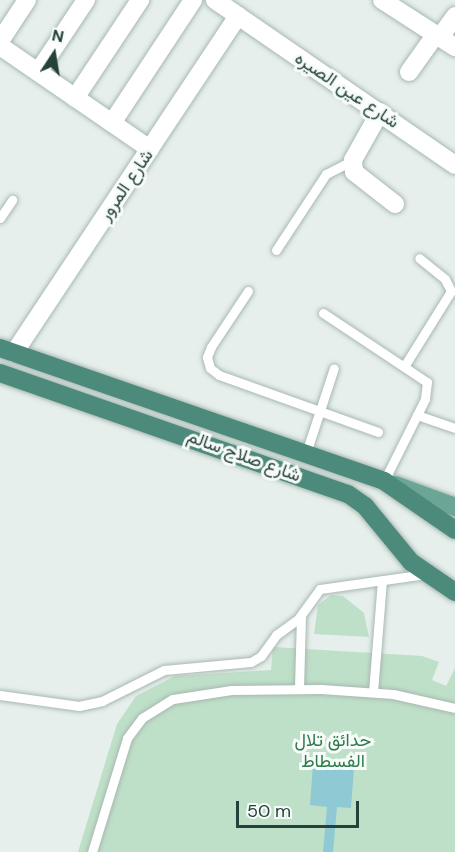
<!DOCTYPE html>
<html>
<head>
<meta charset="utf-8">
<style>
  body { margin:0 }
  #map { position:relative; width:455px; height:852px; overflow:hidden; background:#e6efeb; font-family:"DM Sans",Vazirmatn,sans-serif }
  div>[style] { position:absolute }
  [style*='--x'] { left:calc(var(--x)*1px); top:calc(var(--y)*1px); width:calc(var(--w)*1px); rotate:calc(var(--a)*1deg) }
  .green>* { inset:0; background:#bfe0c8 }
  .water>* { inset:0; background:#8ec9d4 }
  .roads { filter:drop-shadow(0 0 2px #a8b8b2) drop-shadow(0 0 2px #a8b8b2) }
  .service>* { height:9px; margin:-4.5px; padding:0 4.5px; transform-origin:4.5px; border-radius:4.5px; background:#fff }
  .minor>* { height:18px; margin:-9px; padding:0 9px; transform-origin:9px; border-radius:9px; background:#fff }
  .primary>* { height:18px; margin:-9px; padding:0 9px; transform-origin:9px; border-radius:9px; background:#6aa596 }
  .trunk>* { height:18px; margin:-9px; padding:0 9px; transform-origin:9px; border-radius:9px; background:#4c8a7c }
  span { translate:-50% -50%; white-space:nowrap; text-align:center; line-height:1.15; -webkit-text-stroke:6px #f7fbf9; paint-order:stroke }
  .street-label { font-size:18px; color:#24423a }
  .park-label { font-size:18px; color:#2d7a4b }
  .north { position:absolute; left:24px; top:24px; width:60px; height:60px; -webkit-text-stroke:4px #f7fbf9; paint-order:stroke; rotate:12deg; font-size:16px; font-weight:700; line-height:24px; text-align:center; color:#24423a }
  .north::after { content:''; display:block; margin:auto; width:21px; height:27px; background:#24423a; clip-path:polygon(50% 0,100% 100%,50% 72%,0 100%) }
  .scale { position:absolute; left:236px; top:801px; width:123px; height:27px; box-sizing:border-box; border:3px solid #24423a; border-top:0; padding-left:8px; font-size:18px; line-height:21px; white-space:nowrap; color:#24423a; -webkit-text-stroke:4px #f7fbf9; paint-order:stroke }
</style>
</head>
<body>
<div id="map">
  <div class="green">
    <div style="clip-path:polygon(331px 595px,343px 596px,364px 613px,369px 637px,314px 634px,318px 605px)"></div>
    <div style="clip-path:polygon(273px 647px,422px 656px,439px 662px,432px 680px,446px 686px,455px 668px,455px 852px,78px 852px,117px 724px,136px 696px,175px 676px,271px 670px)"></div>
  </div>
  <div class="water">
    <div style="clip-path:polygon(313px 764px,354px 768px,351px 808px,337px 807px,333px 852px,323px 852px,327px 807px,310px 805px)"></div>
  </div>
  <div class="roads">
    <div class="service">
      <div style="--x:0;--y:218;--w:22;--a:-56"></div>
      <div style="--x:276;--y:250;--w:91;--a:-56.7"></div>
      <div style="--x:326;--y:174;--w:30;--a:-27"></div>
      <div style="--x:248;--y:291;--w:67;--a:123.5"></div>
      <div style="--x:211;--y:347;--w:11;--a:112"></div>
      <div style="--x:207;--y:357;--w:11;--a:75"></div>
      <div style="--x:210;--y:368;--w:11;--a:38"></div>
      <div style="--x:219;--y:375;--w:169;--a:19.7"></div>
      <div style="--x:323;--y:313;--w:125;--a:33.6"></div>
      <div style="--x:427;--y:382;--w:17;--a:97"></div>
      <div style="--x:425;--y:399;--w:92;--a:116.6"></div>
      <div style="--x:405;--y:365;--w:87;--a:-58.1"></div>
      <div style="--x:451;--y:291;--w:13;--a:-117"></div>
      <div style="--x:445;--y:279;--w:33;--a:-141"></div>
      <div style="--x:417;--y:415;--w:40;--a:18.9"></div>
      <div style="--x:306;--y:453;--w:89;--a:-71.8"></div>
      <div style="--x:299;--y:688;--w:72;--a:-88.4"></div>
      <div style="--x:373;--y:692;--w:112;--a:-85.4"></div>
      <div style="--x:0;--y:695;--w:80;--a:7.9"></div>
      <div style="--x:79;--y:706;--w:24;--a:-12"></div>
      <div style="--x:102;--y:701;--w:69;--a:-26.6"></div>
      <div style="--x:164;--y:670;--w:87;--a:-5.3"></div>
      <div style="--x:251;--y:662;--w:12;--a:-31"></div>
      <div style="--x:261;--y:656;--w:26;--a:-54"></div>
      <div style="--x:276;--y:635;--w:27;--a:-36"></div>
      <div style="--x:298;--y:619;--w:37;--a:-54"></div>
      <div style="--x:320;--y:589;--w:107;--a:-8.1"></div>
      <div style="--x:92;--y:852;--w:119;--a:-72.9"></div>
      <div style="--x:127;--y:738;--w:25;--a:-53"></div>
      <div style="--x:142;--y:718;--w:36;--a:-32"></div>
      <div style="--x:173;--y:699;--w:59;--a:-8.8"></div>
      <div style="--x:231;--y:690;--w:90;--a:-0.6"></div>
      <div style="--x:321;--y:689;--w:72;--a:4"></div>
      <div style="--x:393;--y:694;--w:64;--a:12.7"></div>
    </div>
    <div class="minor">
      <div style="--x:215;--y:0;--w:291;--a:34.5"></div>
      <div style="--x:382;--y:0;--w:87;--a:32.8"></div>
      <div style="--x:440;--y:37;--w:26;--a:-54"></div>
      <div style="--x:0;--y:41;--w:49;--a:-56.6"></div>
      <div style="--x:0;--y:46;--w:182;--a:34.5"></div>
      <div style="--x:38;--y:72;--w:87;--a:-56.3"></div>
      <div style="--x:409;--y:72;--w:47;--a:-54.6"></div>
      <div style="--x:75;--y:98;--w:118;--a:-56.4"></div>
      <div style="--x:380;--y:112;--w:55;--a:119.4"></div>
      <div style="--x:353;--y:160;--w:12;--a:85"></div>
      <div style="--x:354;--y:172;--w:52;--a:38"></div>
      <div style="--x:112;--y:123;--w:147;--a:-56.6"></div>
      <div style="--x:14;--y:353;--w:405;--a:-56.4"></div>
    </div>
    <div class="primary">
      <div style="--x:395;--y:485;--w:64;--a:20.1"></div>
    </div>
    <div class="trunk">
      <div style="--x:0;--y:348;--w:406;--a:19.1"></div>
      <div style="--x:384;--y:481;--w:86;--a:34.6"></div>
      <div style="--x:0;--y:373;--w:368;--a:19.2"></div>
      <div style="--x:348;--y:494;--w:21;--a:35"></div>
      <div style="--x:365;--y:506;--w:72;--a:50.6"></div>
      <div style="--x:411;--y:562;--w:53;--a:34.3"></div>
    </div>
  </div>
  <div class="street-label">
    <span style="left:347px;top:90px;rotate:34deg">شارع عين الصيره</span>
    <span style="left:126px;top:185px;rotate:-56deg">شارع المرور</span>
    <span style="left:244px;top:456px;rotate:20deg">شارع صلاح سالم</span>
  </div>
  <div class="park-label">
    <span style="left:333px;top:751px">حدائق تلال<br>الفسطاط</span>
  </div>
  <div class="north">N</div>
  <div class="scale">50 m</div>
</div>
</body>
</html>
